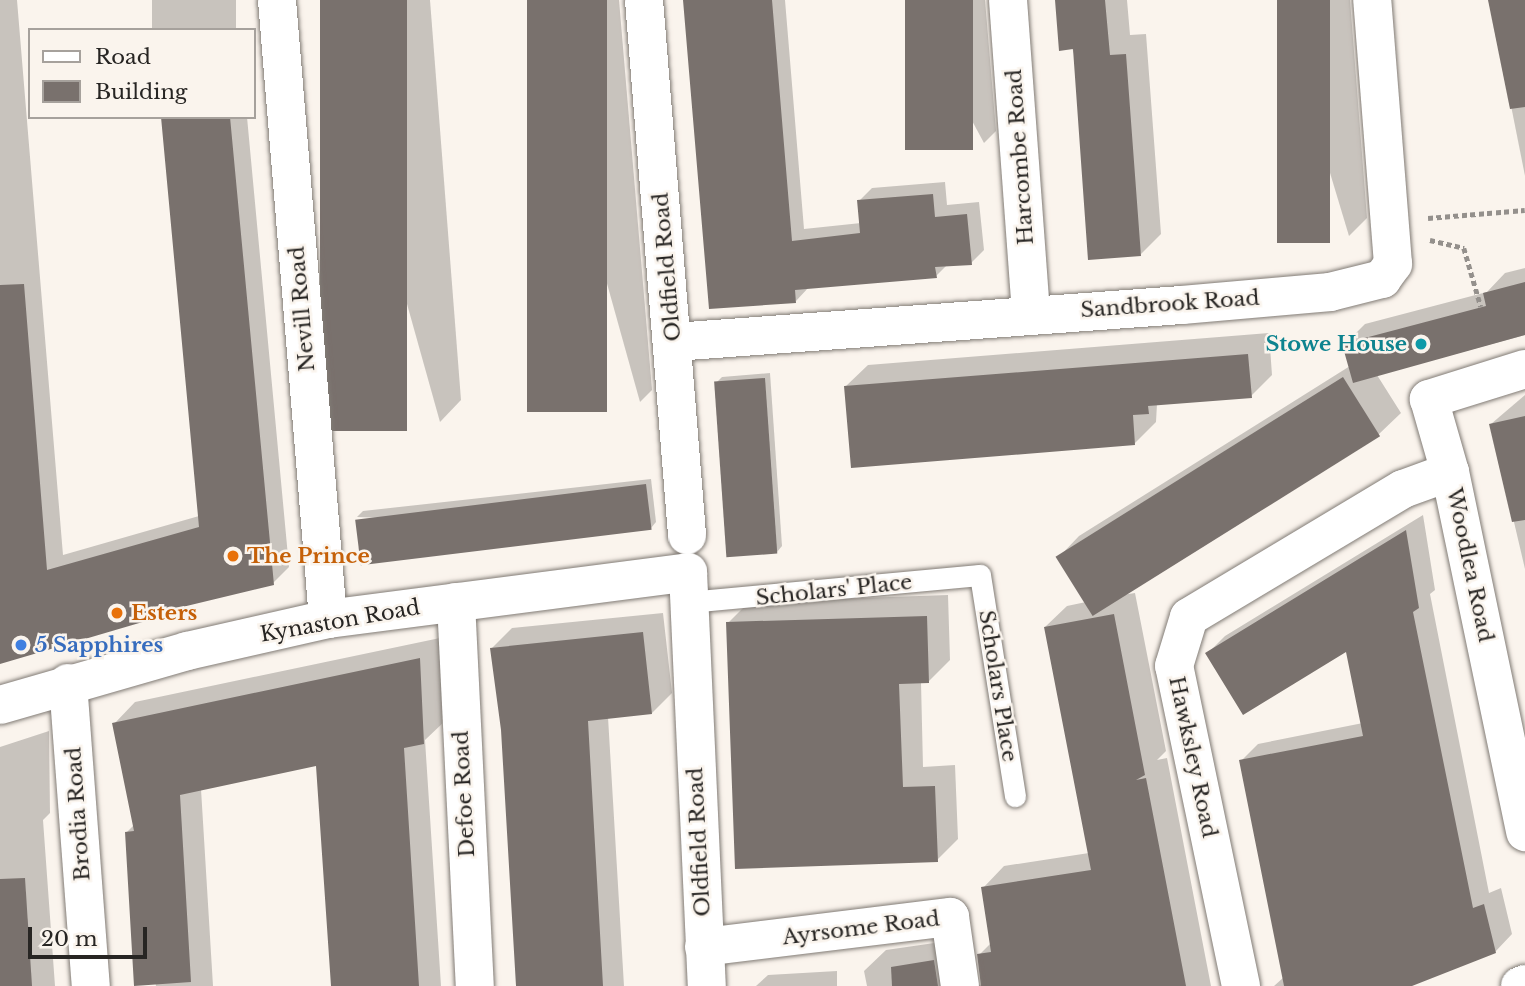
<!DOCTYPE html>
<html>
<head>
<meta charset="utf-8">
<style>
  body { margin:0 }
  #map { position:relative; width:1525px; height:986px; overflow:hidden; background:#faf4ed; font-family:"Libre Baskerville",serif }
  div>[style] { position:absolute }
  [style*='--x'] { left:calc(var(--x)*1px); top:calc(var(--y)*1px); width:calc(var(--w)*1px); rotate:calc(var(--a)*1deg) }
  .shadow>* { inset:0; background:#0003; transform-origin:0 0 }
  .building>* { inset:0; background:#79716d; transform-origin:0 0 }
  .path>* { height:4.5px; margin-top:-2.25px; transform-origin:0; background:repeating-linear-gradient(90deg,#94908c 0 5px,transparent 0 8.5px) }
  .roads { filter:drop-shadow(0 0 2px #817b75) drop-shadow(0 0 2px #817b75) }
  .service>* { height:21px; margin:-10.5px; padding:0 10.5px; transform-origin:10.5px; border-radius:10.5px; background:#fff }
  .minor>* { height:38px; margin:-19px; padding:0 19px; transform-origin:19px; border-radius:19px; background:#fff }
  .dots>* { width:19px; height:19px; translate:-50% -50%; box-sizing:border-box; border:4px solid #faf4ed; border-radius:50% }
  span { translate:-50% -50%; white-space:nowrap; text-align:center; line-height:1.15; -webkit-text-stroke:5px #faf4ed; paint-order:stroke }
  .street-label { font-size:21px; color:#272523 }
  .culture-label { font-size:21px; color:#0d838f; font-weight:700 }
  .right { translate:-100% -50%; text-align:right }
  .food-label { font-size:21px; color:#c56008; font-weight:700 }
  .left { translate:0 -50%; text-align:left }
  .shop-label { font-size:21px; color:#366cbe; font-weight:700 }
  .legend { position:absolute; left:28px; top:28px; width:228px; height:91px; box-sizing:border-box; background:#faf4ed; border:2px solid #a6a19c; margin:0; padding:9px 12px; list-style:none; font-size:21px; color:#272523 }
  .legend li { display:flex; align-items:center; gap:14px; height:35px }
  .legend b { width:35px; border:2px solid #a6a19c }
  .scale { position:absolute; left:28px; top:927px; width:119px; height:32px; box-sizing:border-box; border:4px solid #272523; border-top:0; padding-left:9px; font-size:21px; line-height:24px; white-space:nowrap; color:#272523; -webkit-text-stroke:5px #faf4ed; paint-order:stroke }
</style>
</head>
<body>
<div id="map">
  <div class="shadow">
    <div style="clip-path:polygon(0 0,17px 0,63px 555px,199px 516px,163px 117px,247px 117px,289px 567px,273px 583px,152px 612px,145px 619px,0 663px)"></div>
    <div style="left:152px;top:0;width:84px;height:30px"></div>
    <div style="clip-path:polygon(322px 0,430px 0,461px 400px,440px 422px)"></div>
    <div style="clip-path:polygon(528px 0,619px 0,652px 390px,640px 402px)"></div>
    <div style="clip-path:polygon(685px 0,785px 0,804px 229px,861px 223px,859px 201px,872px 188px,945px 182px,947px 205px,979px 202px,984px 250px,971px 263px,947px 265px,936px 276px,809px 287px,796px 301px)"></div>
    <div style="clip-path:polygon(907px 0,985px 0,996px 131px,984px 143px)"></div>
    <div style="clip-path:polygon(1056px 0,1127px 0,1130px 35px,1146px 34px,1161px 234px,1141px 254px)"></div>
    <div style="clip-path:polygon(1278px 0,1350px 0,1367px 218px,1349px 236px)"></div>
    <div style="clip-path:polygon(1490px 0,1525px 0,1525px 176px)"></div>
    <div style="clip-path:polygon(1525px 268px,1525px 335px,1377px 375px,1401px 413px,1379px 434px,1122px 595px,1135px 593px,1166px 751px,1157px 760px,1167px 758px,1211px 986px,867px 986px,864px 971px,886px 950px,955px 940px,975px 986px,984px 984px,979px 955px,991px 943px,983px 888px,1004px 866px,1089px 853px,1045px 627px,1067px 606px,1086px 602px,1058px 558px,1079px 536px,1350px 366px,1344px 345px,1365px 324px,1487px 292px,1505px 273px)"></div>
    <div style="clip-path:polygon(1269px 333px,1272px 375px,1251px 396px,1157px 404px,1156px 422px,1134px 444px,846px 386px,868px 365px)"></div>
    <div style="clip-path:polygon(770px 373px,782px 546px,777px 552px,716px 383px,722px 377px)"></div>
    <div style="clip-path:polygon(1525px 395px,1525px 569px,1491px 424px)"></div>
    <div style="clip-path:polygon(651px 479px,656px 522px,651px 528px,357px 517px,363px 511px)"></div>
    <div style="clip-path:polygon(1423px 515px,1435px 590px,1430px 594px,1489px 893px,1501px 888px,1512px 934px,1495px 952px,1407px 986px,1274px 986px,1284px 977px,1241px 761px,1258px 744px,1363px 723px,1348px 649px,1208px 653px,1225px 636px)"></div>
    <div style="clip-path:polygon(948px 595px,950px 660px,929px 681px,921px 682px,923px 767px,955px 765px,958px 839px,937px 860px,728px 623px,749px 602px)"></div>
    <div style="clip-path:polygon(663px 613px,672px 693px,652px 713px,608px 717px,624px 986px,518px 986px,503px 730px,491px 649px,512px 628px)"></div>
    <div style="clip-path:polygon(440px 638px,445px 721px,425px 740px,441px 986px,332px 986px,318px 764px,201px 789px,213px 986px,156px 986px,127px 832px,135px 824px,114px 724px,135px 702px)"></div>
    <div style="clip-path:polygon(49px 731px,50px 813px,43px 820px,55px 986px,0 986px,0 747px)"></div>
    <div style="clip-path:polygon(837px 971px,837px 986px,756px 986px,768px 975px)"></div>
  </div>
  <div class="building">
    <div style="left:320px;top:0;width:87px;height:431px"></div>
    <div style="left:527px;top:0;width:80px;height:412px"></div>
    <div style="clip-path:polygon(683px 0,772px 0,792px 241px,860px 233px,857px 200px,933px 194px,935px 217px,967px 214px,972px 265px,935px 267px,937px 278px,795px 290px,796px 303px,709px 309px)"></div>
    <div style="left:905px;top:0;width:68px;height:150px"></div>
    <div style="clip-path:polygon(1055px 0,1105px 0,1110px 55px,1126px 54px,1141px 256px,1088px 260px,1073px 49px,1059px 51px)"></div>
    <div style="left:1277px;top:0;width:53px;height:243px"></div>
    <div style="clip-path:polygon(1488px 0,1525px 0,1525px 107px,1510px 109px)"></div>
    <div style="clip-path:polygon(161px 117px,230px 117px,274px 585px,145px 616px,146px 621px,0 664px,0 285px,24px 284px,47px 570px,199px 527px)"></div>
    <div style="clip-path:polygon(1525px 282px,1525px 335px,1353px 383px,1342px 344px,1486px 306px,1483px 293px)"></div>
    <div style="clip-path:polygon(1248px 354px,1252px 398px,1148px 406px,1149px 414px,1133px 415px,1135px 445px,851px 468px,844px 386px)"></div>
    <div style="left:1343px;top:377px;width:70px;height:339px;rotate:58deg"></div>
    <div style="left:765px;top:378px;width:176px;height:51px;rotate:86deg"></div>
    <div style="clip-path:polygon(1525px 416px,1525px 520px,1512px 522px,1489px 424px)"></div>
    <div style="left:646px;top:484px;width:46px;height:293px;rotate:83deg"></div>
    <div style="clip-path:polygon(1406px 530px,1419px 608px,1413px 612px,1473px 908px,1484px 904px,1496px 953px,1412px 986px,1284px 986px,1239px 760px,1363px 736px,1346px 652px,1243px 715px,1205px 653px)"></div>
    <div style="clip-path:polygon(1114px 614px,1145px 775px,1136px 780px,1146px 778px,1186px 986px,981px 986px,977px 954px,991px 952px,981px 887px,1091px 870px,1044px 627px)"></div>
    <div style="clip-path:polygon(927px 616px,929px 683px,899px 684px,903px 787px,935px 786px,938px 862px,735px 869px,726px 622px)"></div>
    <div style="clip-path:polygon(643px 632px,652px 714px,588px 721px,603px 986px,516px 986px,501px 730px,490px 648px)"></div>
    <div style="clip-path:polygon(420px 658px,424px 744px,404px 748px,419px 986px,331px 986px,316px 766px,180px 795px,191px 982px,134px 986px,125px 832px,134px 831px,112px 723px)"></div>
    <div style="clip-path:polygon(25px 878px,32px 986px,0 986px,0 879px)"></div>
    <div style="clip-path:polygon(934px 960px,938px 986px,892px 986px,891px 967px)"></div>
  </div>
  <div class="path">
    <div style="--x:1428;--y:218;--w:97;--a:-4.7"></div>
    <div style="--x:1430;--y:240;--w:35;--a:13"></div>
    <div style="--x:1464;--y:248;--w:61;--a:73.9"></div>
  </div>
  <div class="roads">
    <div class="service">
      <div style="--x:688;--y:602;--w:293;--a:-5.3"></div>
      <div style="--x:980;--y:575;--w:224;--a:81"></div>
    </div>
    <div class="minor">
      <div style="--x:277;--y:0;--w:621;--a:85.29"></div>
      <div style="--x:644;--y:0;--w:537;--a:85.4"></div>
      <div style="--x:1008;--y:0;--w:314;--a:85.8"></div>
      <div style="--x:674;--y:342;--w:509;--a:-4.17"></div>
      <div style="--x:1182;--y:305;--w:149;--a:-5"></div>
      <div style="--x:1330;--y:292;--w:54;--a:-14"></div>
      <div style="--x:1382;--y:279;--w:19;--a:-54"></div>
      <div style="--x:1393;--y:264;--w:265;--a:-94.5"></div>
      <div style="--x:1525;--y:369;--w:101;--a:162.6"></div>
      <div style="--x:1429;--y:399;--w:76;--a:74"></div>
      <div style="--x:1450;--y:472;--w:368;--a:78.2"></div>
      <div style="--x:456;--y:602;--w:384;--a:87.2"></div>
      <div style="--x:68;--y:683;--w:304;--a:85.7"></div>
      <div style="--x:0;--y:705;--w:195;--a:-16.1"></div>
      <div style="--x:187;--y:651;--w:145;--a:-12.8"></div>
      <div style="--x:328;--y:619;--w:363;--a:-7.4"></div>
      <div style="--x:688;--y:572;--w:414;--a:87.4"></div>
      <div style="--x:704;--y:947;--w:248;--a:-7"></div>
      <div style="--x:950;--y:917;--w:70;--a:81.8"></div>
      <div style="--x:1241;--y:986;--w:327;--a:-101.8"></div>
      <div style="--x:1174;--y:666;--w:51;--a:-73"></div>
      <div style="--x:1189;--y:617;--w:249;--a:-30.9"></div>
      <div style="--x:1403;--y:489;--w:50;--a:-19.9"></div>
      <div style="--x:1520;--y:986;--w:5;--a:-22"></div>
    </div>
  </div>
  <div class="dots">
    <div style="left:1421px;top:344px;background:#0f9aa8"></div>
    <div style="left:233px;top:556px;background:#e8710a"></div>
    <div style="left:117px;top:613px;background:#e8710a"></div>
    <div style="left:21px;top:645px;background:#3f7fe0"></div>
  </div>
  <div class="street-label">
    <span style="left:1020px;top:157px;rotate:-94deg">Harcombe Road</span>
    <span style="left:667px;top:267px;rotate:-95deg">Oldfield Road</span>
    <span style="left:1170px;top:304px;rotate:-4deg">Sandbrook Road</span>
    <span style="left:302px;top:309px;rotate:-95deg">Nevill Road</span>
    <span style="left:1470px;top:565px;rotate:78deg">Woodlea Road</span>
    <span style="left:834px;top:590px;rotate:-6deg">Scholars' Place</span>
    <span style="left:340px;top:621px;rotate:-10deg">Kynaston Road</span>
    <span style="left:998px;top:686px;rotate:81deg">Scholars Place</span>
    <span style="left:1193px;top:757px;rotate:78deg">Hawksley Road</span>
    <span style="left:464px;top:794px;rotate:-93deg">Defoe Road</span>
    <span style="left:78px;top:814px;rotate:-94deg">Brodia Road</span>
    <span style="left:699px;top:842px;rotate:-93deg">Oldfield Road</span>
    <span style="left:861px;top:928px;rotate:-7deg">Ayrsome Road</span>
  </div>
  <div class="culture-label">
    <span class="right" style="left:1407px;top:344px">Stowe House</span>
  </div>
  <div class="food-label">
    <span class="left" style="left:247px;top:556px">The Prince</span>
    <span class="left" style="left:131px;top:613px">Esters</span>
  </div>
  <div class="shop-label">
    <span class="left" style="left:35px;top:645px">5 Sapphires</span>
  </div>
  <ul class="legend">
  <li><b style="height:9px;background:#fff"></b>Road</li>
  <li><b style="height:19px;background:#79716d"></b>Building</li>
  </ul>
  <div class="scale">20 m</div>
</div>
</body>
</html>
